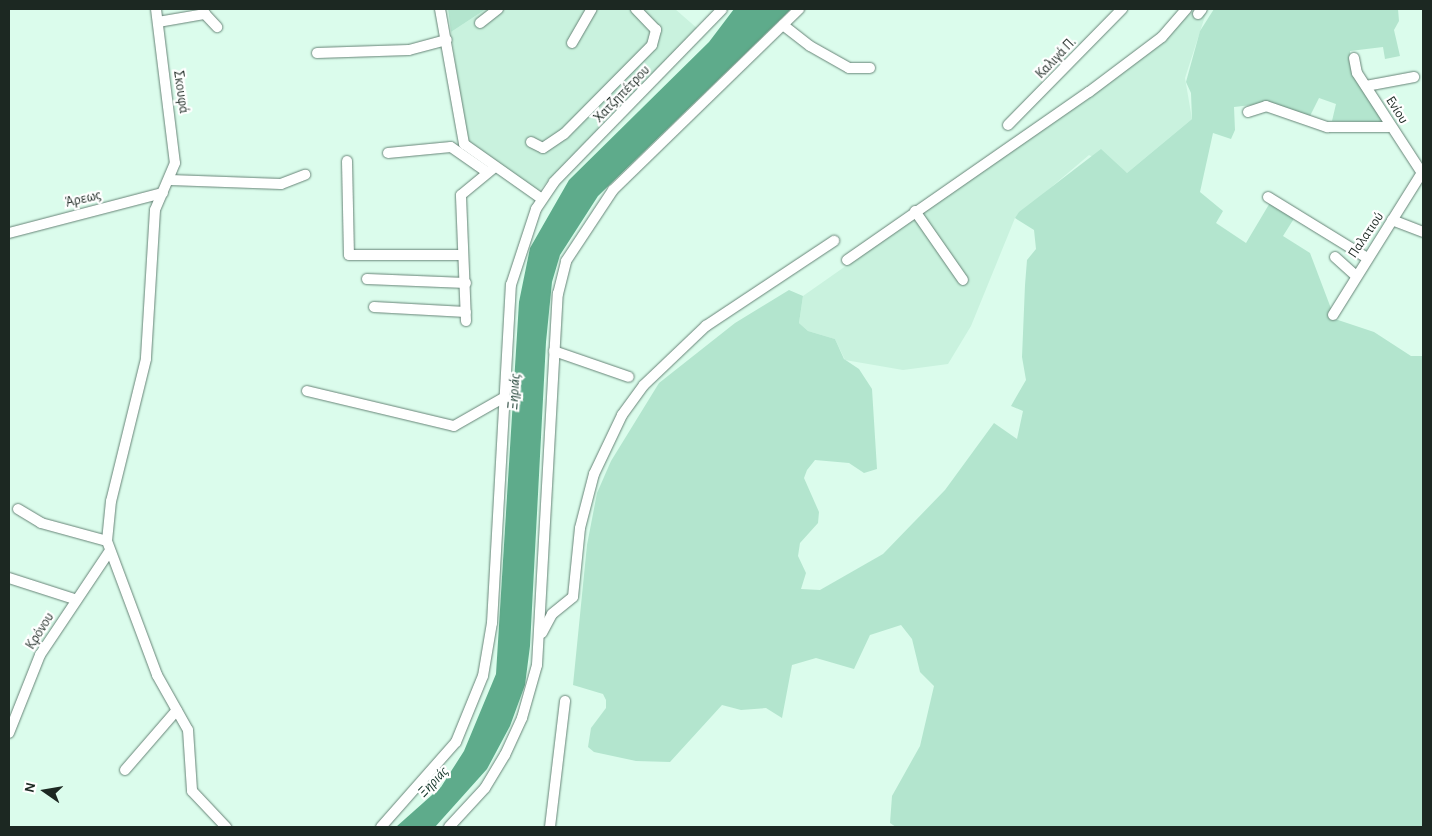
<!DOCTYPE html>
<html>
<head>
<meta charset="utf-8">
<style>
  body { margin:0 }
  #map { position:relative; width:1432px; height:836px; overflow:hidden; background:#dbfcec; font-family:"Alegreya Sans",sans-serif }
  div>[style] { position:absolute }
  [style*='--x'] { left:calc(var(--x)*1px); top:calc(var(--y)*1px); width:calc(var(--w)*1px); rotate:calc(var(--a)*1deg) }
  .built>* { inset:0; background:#c9f2de }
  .green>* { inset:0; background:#b3e5ce }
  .water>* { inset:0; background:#5eab8b }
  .roads { filter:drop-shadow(0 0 1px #678477) drop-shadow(0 0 1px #678477) }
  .minor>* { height:10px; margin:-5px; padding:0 5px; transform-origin:5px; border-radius:5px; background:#fff }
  span { translate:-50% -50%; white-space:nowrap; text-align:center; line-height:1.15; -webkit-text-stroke:4.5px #fff; paint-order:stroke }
  .street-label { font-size:14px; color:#1c2822 }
  .water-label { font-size:15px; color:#0e3225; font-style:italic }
  .frame { position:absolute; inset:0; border:10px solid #1c2822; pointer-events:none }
  .north { position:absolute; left:20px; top:766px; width:50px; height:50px; -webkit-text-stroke:4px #fff; paint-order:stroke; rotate:283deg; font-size:14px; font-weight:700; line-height:20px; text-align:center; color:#1c2822 }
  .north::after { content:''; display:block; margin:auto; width:18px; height:22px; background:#1c2822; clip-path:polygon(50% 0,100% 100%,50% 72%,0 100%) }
</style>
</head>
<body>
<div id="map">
  <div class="built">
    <div style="clip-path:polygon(486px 9px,675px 9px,698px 29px,538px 191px,467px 141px,451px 32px)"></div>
    <div style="clip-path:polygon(1195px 9px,1207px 10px,1185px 78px,1192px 119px,1127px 173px,1089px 155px,1015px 218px,971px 326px,948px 364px,903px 370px,845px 360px,835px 339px,808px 331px,799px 323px,803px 296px,1151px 52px)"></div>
  </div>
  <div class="green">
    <div style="clip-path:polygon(448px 9px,486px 9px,451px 32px)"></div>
    <div style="clip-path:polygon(1214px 9px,1398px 9px,1399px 21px,1394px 30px,1400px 56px,1385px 59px,1383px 47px,1350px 51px,1351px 70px,1385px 122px,1332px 121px,1336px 104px,1319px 98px,1310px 116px,1269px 103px,1234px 107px,1235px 130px,1231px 139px,1213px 133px,1200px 192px,1223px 211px,1216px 223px,1246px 243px,1271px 201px,1295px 217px,1283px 236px,1310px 253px,1335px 319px,1374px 332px,1411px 356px,1423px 356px,1423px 827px,896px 827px,890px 823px,892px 796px,920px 746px,934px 686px,920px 672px,912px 639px,901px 625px,870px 635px,854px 669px,816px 658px,792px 665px,782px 718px,766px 708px,741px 710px,722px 705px,670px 762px,636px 761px,594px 752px,588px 747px,591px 728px,606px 708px,606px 700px,603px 694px,573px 685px,587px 545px,597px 493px,611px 461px,659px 383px,735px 323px,789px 290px,803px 296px,799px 323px,808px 331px,835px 339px,844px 359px,859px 369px,872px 389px,877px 469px,864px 473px,849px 463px,815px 460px,807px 470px,804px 478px,819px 512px,818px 523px,800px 543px,798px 556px,806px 573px,801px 589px,820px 590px,883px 554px,945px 490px,994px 423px,1017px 439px,1023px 411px,1011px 406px,1026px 380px,1022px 357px,1025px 285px,1027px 260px,1036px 249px,1034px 230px,1015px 218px,1019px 212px,1101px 149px,1127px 173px,1192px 119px,1191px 93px,1186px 82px,1200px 31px)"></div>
  </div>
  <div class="water">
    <div style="clip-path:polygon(734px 9px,791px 9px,598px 196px,560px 255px,552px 282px,546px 342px,530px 646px,525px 685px,510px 726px,487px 769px,435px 827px,396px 827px,441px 787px,464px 751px,496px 674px,519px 302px,530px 248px,569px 180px,709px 42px)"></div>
  </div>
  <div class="roads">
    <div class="minor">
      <div style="--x:156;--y:9;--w:155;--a:83"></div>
      <div style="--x:175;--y:163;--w:51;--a:113.1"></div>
      <div style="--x:155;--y:210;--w:149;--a:93.5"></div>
      <div style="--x:146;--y:359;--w:146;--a:103.8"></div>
      <div style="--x:111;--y:501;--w:40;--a:95.7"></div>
      <div style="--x:107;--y:541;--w:143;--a:69.5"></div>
      <div style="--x:157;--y:675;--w:63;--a:60.6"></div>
      <div style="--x:188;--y:730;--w:61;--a:86.2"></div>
      <div style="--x:192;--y:791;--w:50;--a:46.6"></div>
      <div style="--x:440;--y:9;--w:137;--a:79.9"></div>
      <div style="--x:464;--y:144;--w:95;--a:35.2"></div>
      <div style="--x:1198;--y:14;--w:6;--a:-51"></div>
      <div style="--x:158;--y:22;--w:48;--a:-9.7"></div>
      <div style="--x:205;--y:14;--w:18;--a:47"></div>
      <div style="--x:480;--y:23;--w:23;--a:-38"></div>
      <div style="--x:783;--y:25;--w:34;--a:38"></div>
      <div style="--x:810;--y:46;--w:45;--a:29.4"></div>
      <div style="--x:849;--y:68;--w:21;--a:0"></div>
      <div style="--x:572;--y:43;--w:39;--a:-60"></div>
      <div style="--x:317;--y:53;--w:92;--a:-1.9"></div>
      <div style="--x:409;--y:50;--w:39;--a:-15"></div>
      <div style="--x:1354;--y:58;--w:15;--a:79"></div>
      <div style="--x:1357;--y:73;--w:119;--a:57"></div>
      <div style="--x:1366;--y:86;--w:49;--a:-10.6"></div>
      <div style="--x:1248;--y:112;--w:19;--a:-18"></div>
      <div style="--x:1266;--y:106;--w:65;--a:19"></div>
      <div style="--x:1327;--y:127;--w:64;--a:0"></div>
      <div style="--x:1008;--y:125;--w:163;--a:-45.5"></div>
      <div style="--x:531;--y:142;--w:13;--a:27"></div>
      <div style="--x:543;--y:148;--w:25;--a:-34"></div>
      <div style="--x:564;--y:134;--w:125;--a:-45.3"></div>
      <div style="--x:652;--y:45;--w:16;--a:-75"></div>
      <div style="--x:656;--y:30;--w:29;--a:-134"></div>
      <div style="--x:388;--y:153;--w:63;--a:-5.4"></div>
      <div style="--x:451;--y:147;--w:44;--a:34.8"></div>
      <div style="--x:347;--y:161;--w:94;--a:88.8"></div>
      <div style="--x:349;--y:255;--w:114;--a:0"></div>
      <div style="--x:170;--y:180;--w:111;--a:2.1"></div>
      <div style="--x:281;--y:184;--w:26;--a:-21"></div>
      <div style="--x:1268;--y:197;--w:116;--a:31.6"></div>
      <div style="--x:915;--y:211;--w:84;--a:55.2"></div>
      <div style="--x:1392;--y:220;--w:33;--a:21"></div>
      <div style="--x:9;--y:233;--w:159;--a:-14.6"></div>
      <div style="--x:1335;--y:257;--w:28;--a:42"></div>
      <div style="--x:847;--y:260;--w:295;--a:-34.8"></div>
      <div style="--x:1089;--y:92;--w:91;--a:-37"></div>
      <div style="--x:1162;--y:37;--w:37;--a:-49"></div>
      <div style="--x:367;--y:279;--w:99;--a:2.3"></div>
      <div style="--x:374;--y:307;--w:92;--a:3.1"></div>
      <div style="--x:1333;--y:315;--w:170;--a:-58"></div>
      <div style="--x:466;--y:321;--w:126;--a:-92.3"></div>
      <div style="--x:461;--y:195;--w:44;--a:-39.5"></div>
      <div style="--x:554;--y:351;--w:79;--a:19.1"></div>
      <div style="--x:307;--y:391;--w:151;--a:13.4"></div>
      <div style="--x:454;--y:426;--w:56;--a:-29.7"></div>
      <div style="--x:18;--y:509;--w:27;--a:31"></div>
      <div style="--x:41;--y:523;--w:68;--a:15.3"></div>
      <div style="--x:9;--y:578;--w:71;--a:17.9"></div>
      <div style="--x:542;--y:633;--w:21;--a:-62"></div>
      <div style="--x:552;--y:614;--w:27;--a:-39"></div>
      <div style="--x:573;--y:597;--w:69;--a:-84.2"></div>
      <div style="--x:580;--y:528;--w:56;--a:-75.5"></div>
      <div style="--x:594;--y:474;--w:65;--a:-64.6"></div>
      <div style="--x:622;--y:415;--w:37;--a:-54"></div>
      <div style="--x:644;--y:385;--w:86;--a:-43.6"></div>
      <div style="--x:706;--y:326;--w:154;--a:-33.6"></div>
      <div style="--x:9;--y:733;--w:84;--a:-68.3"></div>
      <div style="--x:40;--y:655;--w:124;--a:-56.2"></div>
      <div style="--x:125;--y:770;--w:79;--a:-49.1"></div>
      <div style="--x:381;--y:827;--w:113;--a:-48.6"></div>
      <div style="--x:456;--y:742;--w:71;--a:-67.8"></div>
      <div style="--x:483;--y:676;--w:54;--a:-80.4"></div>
      <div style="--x:492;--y:623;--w:339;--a:-86.8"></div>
      <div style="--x:511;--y:285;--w:80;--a:-71.8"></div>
      <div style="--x:536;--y:209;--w:32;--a:-56"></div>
      <div style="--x:554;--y:182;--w:241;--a:-45.8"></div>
      <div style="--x:449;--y:827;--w:53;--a:-47.3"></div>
      <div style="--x:485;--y:788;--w:39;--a:-59"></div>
      <div style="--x:505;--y:755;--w:41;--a:-65.3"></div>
      <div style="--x:522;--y:718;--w:55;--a:-74.2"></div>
      <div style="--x:537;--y:665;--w:372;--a:-86.8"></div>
      <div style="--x:558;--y:294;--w:34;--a:-76"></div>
      <div style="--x:566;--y:261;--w:85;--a:-56.5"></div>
      <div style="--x:613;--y:190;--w:260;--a:-44.2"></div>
      <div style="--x:550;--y:827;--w:127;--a:-83.2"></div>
    </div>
  </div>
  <div class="street-label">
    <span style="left:1056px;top:58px;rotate:-46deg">Καλιγά Π.</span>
    <span style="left:181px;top:92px;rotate:82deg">Σκουφά</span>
    <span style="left:622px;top:94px;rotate:-46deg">Χατζηπέτρου</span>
    <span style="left:1397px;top:110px;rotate:58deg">Ενίου</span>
    <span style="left:83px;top:199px;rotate:-13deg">Άρεως</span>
    <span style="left:1366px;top:235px;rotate:-56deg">Παλατιού</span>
    <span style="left:40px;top:631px;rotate:-58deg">Κρόνου</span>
  </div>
  <div class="water-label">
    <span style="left:514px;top:392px;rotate:-86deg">Ξηριάς</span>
    <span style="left:433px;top:782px;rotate:-46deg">Ξηριάς</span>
  </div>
  <div class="frame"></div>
  <div class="north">N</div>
</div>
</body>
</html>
